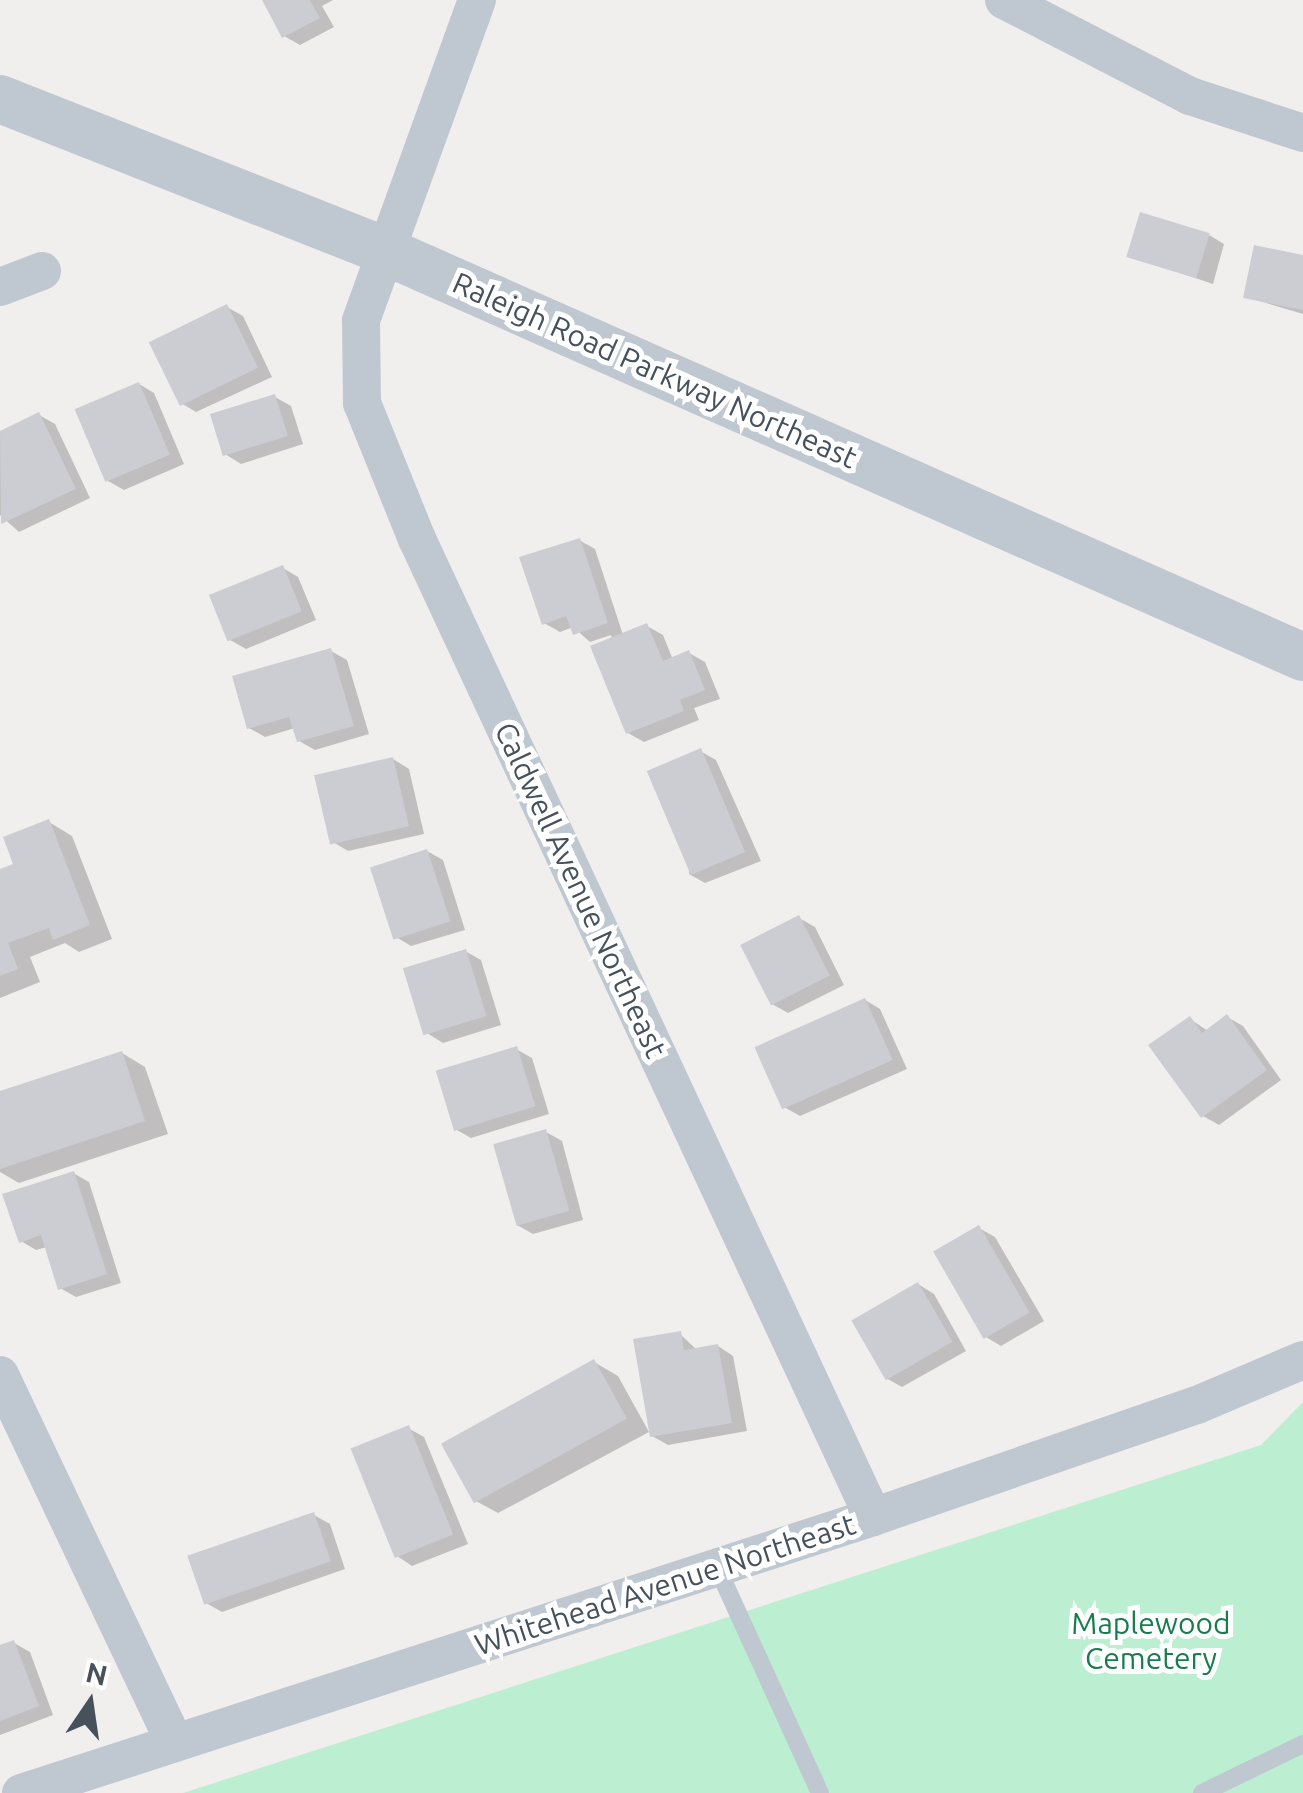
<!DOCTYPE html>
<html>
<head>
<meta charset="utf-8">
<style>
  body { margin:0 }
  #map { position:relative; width:1303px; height:1793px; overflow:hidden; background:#f1eeee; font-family:Ubuntu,sans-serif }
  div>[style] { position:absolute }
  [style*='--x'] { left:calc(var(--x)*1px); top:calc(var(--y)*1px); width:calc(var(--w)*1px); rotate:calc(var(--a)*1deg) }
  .green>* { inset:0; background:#bcefd2 }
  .shadow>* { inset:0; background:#0003 }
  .building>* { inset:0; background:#cbcdd3; transform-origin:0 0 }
  .service>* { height:18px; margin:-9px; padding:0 9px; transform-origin:9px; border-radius:9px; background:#bfc8d0 }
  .minor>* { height:38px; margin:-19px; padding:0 19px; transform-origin:19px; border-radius:19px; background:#bfc8d0 }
  .tertiary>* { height:48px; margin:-24px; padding:0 24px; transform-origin:24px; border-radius:24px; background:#bfc8d0 }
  span { translate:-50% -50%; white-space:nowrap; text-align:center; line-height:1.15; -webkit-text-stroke:10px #fff; paint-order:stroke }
  .street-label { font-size:30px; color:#46515c }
  .park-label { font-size:30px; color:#177d4e }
  .north { position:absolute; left:40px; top:1653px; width:100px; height:100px; -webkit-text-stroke:8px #fff; paint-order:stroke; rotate:13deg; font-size:28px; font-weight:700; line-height:40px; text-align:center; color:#46515c }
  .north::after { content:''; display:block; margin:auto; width:35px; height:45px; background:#46515c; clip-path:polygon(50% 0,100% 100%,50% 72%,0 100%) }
</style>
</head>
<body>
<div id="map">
  <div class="green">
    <div style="clip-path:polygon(1303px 1402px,1303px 1793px,183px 1793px,1261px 1445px)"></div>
  </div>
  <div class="shadow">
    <div style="clip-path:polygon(265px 0,333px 0,322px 6px,334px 27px,300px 45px,284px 36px)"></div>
    <div style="clip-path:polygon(1209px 235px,1224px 244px,1213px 284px,1130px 256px)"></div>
    <div style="clip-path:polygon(1303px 257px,1303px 314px,1246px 297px)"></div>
    <div style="clip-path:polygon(227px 307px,243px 316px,272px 377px,196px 412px,181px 403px)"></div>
    <div style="clip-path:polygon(139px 384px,154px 393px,184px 464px,124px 490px,108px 481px)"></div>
    <div style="clip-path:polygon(275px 397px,291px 406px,303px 444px,241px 464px,225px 454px)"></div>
    <div style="clip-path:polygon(39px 415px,55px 424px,90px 498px,19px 532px,0 515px,0 433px)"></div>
    <div style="clip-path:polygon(579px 540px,595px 549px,623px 635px,647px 626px,663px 635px,673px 660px,689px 653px,705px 662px,720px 699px,694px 708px,699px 720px,644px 742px,628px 733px,611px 635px,590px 642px,573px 627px,560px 632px,544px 623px)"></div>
    <div style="clip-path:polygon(283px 568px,298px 577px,316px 620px,246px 649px,230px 640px)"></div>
    <div style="clip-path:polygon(331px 651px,347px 660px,369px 734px,315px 750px,299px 741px,295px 728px,265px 737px,249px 728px)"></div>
    <div style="clip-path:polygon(700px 751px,716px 760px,761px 861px,705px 883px,689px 874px)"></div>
    <div style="clip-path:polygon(393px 759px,409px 769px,424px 834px,348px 851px,333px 842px)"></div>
    <div style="clip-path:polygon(49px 822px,72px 836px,112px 939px,79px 952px,65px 943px,30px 957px,40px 982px,0 998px,0 871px,17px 865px)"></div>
    <div style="clip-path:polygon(427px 851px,443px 860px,465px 930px,411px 946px,396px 937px)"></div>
    <div style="clip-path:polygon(799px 918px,815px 927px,844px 985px,788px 1013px,772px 1004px)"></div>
    <div style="clip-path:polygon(465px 951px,481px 960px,501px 1025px,443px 1043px,427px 1033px)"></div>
    <div style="clip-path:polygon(865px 1000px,880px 1009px,907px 1069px,800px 1116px,784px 1107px)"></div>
    <div style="clip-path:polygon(1227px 1017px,1243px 1026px,1281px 1080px,1219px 1125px,1203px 1116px,1190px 1019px,1208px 1031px)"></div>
    <div style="clip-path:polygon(516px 1049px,532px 1058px,549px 1114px,471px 1138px,455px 1129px)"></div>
    <div style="clip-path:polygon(122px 1053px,145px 1067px,168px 1134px,19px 1183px,0 1172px,0 1094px)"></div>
    <div style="clip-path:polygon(546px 1132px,562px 1141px,583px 1220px,533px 1234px,517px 1225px)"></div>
    <div style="clip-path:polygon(73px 1173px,89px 1182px,121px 1283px,76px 1297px,60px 1288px,47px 1247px,36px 1250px,21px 1241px)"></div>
    <div style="clip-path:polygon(979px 1228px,995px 1237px,1044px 1321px,1001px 1346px,986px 1337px)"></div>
    <div style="clip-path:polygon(918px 1284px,934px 1294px,966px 1351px,902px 1387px,886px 1378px)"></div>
    <div style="clip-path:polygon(680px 1334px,697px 1350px,718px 1346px,733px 1356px,747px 1431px,668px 1445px,652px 1436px)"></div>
    <div style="clip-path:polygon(594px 1362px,618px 1376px,649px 1432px,498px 1513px,474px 1500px)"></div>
    <div style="clip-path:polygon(408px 1428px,424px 1437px,468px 1544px,412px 1566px,397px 1556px)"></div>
    <div style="clip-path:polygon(314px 1515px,330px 1524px,345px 1569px,222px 1612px,206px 1603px)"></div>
    <div style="clip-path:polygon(14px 1643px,30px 1652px,53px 1715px,0 1735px,0 1648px)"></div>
  </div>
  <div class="building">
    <div style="clip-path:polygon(262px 0,310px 0,320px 18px,282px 38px)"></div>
    <div style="left:1140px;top:212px;width:73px;height:47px;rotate:17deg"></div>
    <div style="clip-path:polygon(1254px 245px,1303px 255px,1303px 310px,1243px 298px)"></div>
    <div style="left:227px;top:304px;width:71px;height:87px;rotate:64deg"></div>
    <div style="left:139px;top:382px;width:79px;height:70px;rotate:67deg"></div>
    <div style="left:275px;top:394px;width:44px;height:68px;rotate:73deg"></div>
    <div style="clip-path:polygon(39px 412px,76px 489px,1px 524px,0 431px)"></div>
    <div style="clip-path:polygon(580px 538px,608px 623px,573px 635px,566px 616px,542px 625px,519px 557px)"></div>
    <div style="left:283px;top:565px;width:50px;height:80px;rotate:68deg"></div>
    <div style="clip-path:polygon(647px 623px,663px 661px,689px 650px,705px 690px,680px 700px,684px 711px,626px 734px,590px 646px)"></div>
    <div style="clip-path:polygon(331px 648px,354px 726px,297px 742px,289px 717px,247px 729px,232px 676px)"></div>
    <div style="left:701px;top:748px;width:113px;height:59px;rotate:67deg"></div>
    <div style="left:393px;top:757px;width:71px;height:81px;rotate:77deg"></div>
    <div style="clip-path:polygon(49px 819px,90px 925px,53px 940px,49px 928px,8px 943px,18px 969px,0 976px,0 869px,13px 864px,3px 837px)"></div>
    <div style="left:427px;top:849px;width:76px;height:60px;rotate:72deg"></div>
    <div style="left:799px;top:915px;width:68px;height:66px;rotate:63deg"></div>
    <div style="left:466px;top:949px;width:70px;height:66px;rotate:73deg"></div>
    <div style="left:865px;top:998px;width:68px;height:121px;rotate:66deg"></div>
    <div style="clip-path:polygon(1227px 1014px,1267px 1070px,1201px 1118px,1148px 1045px,1190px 1016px,1202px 1033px)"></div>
    <div style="left:517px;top:1046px;width:63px;height:85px;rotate:73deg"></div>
    <div style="clip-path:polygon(122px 1051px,145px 1121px,0 1169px,0 1091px)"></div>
    <div style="left:546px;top:1129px;width:85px;height:55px;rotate:74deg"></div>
    <div style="clip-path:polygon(74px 1171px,107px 1274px,58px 1290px,41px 1235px,19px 1243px,2px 1194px)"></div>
    <div style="left:979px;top:1225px;width:101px;height:53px;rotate:60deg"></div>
    <div style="left:918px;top:1282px;width:69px;height:77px;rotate:60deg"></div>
    <div style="clip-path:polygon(681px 1331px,684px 1350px,718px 1344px,732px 1423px,650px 1437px,633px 1339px)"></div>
    <div style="left:594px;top:1359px;width:68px;height:175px;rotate:61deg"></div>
    <div style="left:409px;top:1425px;width:118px;height:63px;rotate:68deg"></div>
    <div style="left:314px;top:1512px;width:52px;height:134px;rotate:71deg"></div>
    <div style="clip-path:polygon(14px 1640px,39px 1706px,0 1721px,0 1645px)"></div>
  </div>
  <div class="service">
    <div style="--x:717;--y:1567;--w:248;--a:65.5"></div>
    <div style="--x:1202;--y:1793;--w:112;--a:-25.9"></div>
  </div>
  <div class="minor">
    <div style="--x:477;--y:0;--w:341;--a:109.9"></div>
    <div style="--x:361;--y:321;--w:82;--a:89.3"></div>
    <div style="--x:362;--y:403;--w:147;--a:68"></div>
    <div style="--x:417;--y:539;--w:1079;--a:65"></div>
    <div style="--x:1004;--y:0;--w:209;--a:27.3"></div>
    <div style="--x:1190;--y:96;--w:119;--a:18.1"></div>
    <div style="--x:0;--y:287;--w:45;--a:-20.9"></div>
    <div style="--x:0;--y:1375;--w:406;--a:64.6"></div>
    <div style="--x:21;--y:1793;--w:896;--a:-17.95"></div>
    <div style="--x:873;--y:1517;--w:343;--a:-19.1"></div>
    <div style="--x:1197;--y:1405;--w:115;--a:-23"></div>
  </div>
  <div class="tertiary">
    <div style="--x:0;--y:99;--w:414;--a:21.5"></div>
    <div style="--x:385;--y:251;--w:1004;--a:23.86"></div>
  </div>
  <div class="street-label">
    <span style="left:655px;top:370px;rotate:24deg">Raleigh Road Parkway Northeast</span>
    <span style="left:581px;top:890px;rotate:65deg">Caldwell Avenue Northeast</span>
    <span style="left:665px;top:1584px;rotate:-18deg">Whitehead Avenue Northeast</span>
  </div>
  <div class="park-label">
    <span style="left:1151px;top:1640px">Maplewood<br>Cemetery</span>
  </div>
  <div class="north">N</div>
</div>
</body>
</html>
